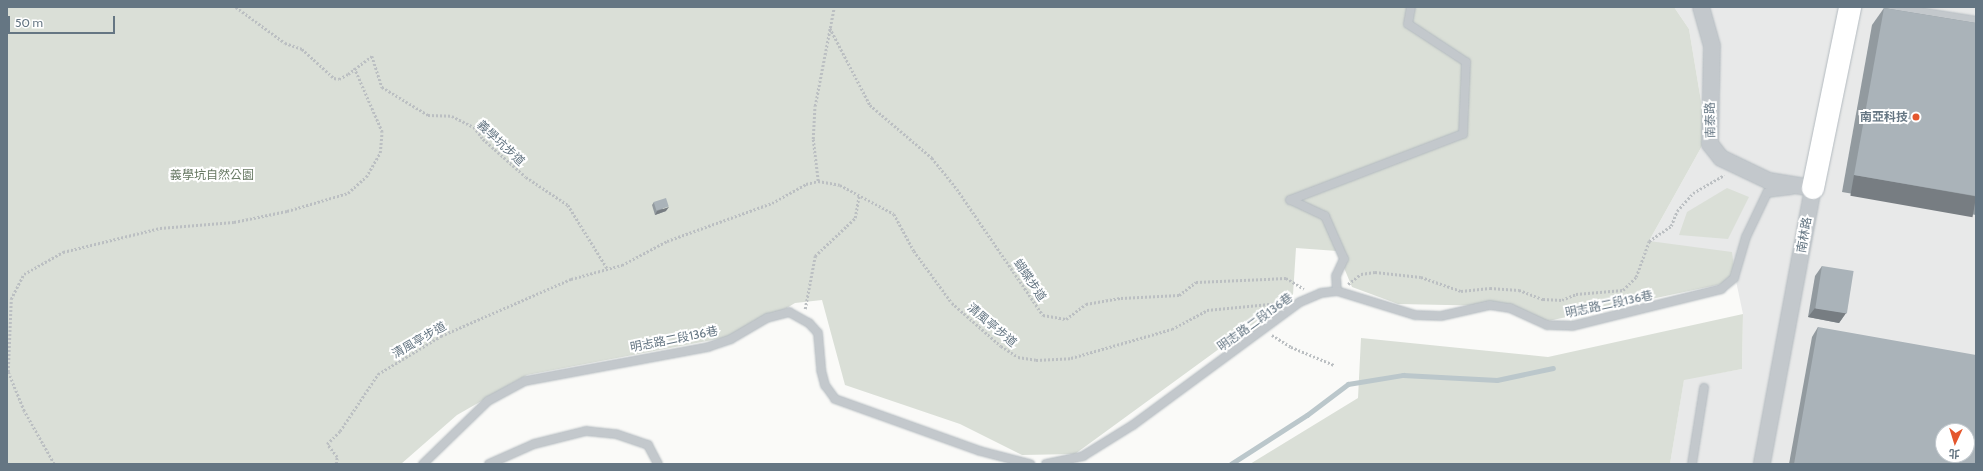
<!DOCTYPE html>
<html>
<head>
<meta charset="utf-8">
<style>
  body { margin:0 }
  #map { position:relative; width:1983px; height:471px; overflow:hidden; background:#fafaf8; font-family:Cabin,"Noto Sans TC",sans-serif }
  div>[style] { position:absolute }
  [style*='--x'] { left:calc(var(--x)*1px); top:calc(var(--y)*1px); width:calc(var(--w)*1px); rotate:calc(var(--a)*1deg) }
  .built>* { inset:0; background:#e8e9e9 }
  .green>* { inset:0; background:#dadfd7 }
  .stream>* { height:4.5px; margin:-2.25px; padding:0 2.25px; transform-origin:2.25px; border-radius:2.25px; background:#bbc7cb }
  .path>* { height:2.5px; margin-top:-1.25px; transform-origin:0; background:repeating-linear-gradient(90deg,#bbbfc2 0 2px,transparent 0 4px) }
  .roads { filter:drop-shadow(0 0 1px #b3babf) drop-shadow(0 0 1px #b3babf) }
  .lane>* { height:8px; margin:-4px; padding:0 4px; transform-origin:4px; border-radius:4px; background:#c3c8cc }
  .street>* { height:16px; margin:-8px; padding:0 8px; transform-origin:8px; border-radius:8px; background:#c3c8cc }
  .secondary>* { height:22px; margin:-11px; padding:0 11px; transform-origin:11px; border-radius:11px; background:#fff }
  .wall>* { inset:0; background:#929a9f }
  .shaded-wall>* { inset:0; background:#777d82; transform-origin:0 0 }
  .building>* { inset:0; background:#aab3b9; transform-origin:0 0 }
  .dots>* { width:11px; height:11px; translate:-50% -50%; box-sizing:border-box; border:2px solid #fff; border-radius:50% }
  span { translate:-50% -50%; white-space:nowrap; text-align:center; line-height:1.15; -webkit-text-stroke:4px #fff; paint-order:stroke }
  .poi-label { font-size:12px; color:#657683; font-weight:700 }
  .right { translate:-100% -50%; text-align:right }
  .street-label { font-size:12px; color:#657683 }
  .park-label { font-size:12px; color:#687a64 }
  .frame { position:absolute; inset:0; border:8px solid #657683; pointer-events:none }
  .north { position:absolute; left:1935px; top:423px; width:40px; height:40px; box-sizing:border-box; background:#fff; border:1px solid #c1c8cd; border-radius:50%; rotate:184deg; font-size:11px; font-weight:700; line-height:16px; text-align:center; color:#657683 }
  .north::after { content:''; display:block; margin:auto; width:14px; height:18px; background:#e4572e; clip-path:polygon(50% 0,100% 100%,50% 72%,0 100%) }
  .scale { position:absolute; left:8px; top:16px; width:107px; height:18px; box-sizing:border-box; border:2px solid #657683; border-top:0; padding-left:5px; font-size:12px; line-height:14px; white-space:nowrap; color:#657683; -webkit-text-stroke:3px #fff; paint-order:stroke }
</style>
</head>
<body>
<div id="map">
  <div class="built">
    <div style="clip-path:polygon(evenodd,1674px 7px,1976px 7px,1976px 464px,1670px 464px,1684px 379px,1742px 369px,1743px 314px,1736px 281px,1649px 241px,1707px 137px,1689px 29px,1674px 7px,1943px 431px,1967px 431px,1967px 455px,1943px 455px,1943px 431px)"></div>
  </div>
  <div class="green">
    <div style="clip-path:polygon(7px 7px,1674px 7px,1689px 29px,1707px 137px,1649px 241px,1732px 252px,1736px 281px,1548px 321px,1495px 306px,1398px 304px,1352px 287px,1337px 251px,1296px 248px,1293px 295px,1075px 454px,1022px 455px,960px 424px,845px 385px,822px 300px,795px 303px,744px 334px,527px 375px,457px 415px,401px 464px,7px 464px)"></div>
    <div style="clip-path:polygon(1727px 188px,1749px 197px,1728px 239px,1679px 235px,1687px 212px)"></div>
    <div style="clip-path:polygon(1743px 314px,1742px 369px,1684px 380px,1670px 464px,1250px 464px,1358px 398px,1361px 338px,1548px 357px)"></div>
  </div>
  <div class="stream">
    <div style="--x:1231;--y:464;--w:90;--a:-32.8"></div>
    <div style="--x:1307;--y:415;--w:51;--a:-37.1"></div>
    <div style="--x:1348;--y:384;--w:56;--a:-9.3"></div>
    <div style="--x:1403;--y:375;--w:94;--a:3"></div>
    <div style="--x:1497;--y:380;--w:57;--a:-12.1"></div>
  </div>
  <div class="path">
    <div style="--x:236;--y:7;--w:61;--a:36.3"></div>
    <div style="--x:285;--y:43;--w:18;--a:19"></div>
    <div style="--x:302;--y:49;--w:43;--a:42.2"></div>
    <div style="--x:334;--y:78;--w:5;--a:11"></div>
    <div style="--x:339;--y:79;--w:10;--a:-29"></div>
    <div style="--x:348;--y:74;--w:30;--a:-37"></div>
    <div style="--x:372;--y:56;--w:33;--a:72"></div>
    <div style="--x:382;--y:87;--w:54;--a:31.3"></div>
    <div style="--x:428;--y:115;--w:24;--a:2"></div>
    <div style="--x:452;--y:116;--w:25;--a:27"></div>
    <div style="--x:474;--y:127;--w:15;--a:53"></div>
    <div style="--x:483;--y:139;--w:57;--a:41.5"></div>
    <div style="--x:526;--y:177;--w:50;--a:33.7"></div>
    <div style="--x:568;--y:205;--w:74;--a:58.2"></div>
    <div style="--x:830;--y:28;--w:87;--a:62.5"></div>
    <div style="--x:870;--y:105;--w:82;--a:40.5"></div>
    <div style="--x:932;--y:158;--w:40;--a:51"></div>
    <div style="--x:957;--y:189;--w:153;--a:55.7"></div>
    <div style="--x:1043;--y:315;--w:23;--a:10"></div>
    <div style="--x:1066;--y:319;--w:25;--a:-37"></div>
    <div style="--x:1086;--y:304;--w:36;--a:-10"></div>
    <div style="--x:1121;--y:298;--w:58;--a:-3"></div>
    <div style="--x:1179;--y:295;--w:21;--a:-37"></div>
    <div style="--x:1196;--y:282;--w:90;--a:-2.5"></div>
    <div style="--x:1286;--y:278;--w:21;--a:31"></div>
    <div style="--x:818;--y:181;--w:42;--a:-96.8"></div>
    <div style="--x:813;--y:139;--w:33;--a:-87"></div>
    <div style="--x:815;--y:106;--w:101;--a:-79.1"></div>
    <div style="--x:1348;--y:284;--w:16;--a:-38"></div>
    <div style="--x:1361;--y:274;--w:14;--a:-8"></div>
    <div style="--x:1375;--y:272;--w:46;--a:6.2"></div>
    <div style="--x:1421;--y:277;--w:42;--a:19.3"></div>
    <div style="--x:1461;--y:291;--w:29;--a:-6"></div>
    <div style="--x:1490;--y:288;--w:29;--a:4"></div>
    <div style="--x:1519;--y:290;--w:26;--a:21"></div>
    <div style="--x:1543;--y:299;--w:19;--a:3"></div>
    <div style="--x:1562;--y:300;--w:15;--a:-23"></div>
    <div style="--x:1576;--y:294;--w:47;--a:-4.9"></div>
    <div style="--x:1623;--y:290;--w:18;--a:-45"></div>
    <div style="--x:1636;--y:277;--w:38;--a:-70"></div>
    <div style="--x:1649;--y:241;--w:27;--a:-34"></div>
    <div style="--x:1671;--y:226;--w:16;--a:-68"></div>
    <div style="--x:1677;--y:211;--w:24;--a:-48"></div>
    <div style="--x:1693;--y:193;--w:36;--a:-30"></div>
    <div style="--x:805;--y:309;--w:54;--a:-79.3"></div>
    <div style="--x:815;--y:256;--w:55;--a:-43.5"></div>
    <div style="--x:855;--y:218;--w:23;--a:-80"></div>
    <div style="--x:1272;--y:335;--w:22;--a:32"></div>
    <div style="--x:1291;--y:347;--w:47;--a:22.7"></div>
    <div style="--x:54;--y:464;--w:61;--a:-119.5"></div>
    <div style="--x:24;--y:411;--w:42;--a:-112.3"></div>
    <div style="--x:8;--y:372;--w:73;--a:-87.6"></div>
    <div style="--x:11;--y:299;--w:28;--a:-63"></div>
    <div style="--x:24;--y:274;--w:45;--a:-29.4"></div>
    <div style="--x:63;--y:252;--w:100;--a:-13.9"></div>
    <div style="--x:160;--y:228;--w:74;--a:-4.6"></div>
    <div style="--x:234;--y:222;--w:54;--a:-11.7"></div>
    <div style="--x:287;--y:211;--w:64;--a:-16.4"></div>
    <div style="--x:348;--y:193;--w:24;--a:-42"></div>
    <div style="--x:366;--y:177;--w:28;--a:-60"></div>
    <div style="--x:380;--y:153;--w:21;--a:-85"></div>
    <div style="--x:382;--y:132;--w:70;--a:-113.6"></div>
    <div style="--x:336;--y:464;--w:7;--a:-82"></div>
    <div style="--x:337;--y:457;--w:16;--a:-128"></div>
    <div style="--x:327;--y:444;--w:18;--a:-45"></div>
    <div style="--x:340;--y:431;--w:69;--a:-56.3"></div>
    <div style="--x:378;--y:374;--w:74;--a:-31.1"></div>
    <div style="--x:441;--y:336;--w:142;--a:-23.7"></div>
    <div style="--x:571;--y:279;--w:53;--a:-15.4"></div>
    <div style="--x:622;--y:265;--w:51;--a:-28.1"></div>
    <div style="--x:667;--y:241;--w:112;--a:-19.9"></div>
    <div style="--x:772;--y:203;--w:39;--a:-29"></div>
    <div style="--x:806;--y:184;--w:12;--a:-14"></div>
    <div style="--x:818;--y:181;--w:22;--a:10"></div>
    <div style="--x:840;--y:185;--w:61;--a:28.2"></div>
    <div style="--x:894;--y:214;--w:42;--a:61.6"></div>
    <div style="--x:914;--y:251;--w:64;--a:53.8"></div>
    <div style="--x:952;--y:303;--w:65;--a:41.3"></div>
    <div style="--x:1001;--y:346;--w:20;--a:33"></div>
    <div style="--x:1018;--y:357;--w:18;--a:9"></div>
    <div style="--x:1036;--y:360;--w:35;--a:-3"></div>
    <div style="--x:1071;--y:358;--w:105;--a:-16"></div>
    <div style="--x:1172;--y:329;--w:40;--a:-28"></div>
    <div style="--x:1207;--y:310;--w:73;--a:-5.5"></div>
  </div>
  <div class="roads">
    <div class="lane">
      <div style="--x:1889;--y:7;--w:88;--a:9.1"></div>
      <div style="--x:1337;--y:291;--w:15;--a:-94"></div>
      <div style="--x:1336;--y:276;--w:19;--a:-65"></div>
      <div style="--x:1344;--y:259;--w:47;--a:-113.8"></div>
      <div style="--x:1325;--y:216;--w:38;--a:-155"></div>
      <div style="--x:1290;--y:200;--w:185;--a:-20.9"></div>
      <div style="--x:1463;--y:134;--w:72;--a:-87.6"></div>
      <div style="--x:1466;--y:62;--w:69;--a:-146.8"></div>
      <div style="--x:1408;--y:24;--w:17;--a:-80"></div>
      <div style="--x:423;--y:464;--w:91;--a:-44.1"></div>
      <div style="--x:488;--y:401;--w:42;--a:-28.4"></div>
      <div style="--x:525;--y:381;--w:186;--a:-10.5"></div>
      <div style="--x:708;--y:347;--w:24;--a:-19"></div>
      <div style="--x:731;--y:339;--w:42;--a:-30.3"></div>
      <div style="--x:767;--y:318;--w:23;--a:-15"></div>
      <div style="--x:789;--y:312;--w:23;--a:29"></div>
      <div style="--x:809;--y:323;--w:13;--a:48"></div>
      <div style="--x:818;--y:333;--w:37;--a:85"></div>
      <div style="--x:821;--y:370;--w:16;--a:75"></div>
      <div style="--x:825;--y:385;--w:17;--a:54"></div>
      <div style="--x:835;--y:399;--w:154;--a:19.7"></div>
      <div style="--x:980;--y:451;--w:52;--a:14.6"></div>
      <div style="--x:489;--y:464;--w:49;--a:-24"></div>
      <div style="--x:534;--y:444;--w:54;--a:-14"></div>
      <div style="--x:586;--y:431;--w:30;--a:6"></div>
      <div style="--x:616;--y:434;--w:34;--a:19"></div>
      <div style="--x:648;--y:445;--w:21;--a:62"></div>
      <div style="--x:1046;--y:464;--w:38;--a:-12"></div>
      <div style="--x:1083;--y:456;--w:59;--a:-31.8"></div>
      <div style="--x:1133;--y:425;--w:207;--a:-36.4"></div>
      <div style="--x:1300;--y:302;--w:23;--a:-23"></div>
      <div style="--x:1321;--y:293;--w:16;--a:-7"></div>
      <div style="--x:1337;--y:291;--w:82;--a:17.1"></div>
      <div style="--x:1415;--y:315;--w:26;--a:2"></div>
      <div style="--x:1441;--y:316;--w:50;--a:-12.7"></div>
      <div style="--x:1490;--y:305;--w:20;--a:9"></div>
      <div style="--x:1510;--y:308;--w:41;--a:24.7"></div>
      <div style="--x:1547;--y:325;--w:25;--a:2"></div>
      <div style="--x:1572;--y:326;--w:154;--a:-13.9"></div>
      <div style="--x:1721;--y:289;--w:17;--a:-40"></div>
      <div style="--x:1734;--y:278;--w:43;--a:-73.7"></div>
      <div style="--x:1746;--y:237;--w:49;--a:-64.5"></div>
      <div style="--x:1767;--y:193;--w:25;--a:-7"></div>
      <div style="--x:1692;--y:464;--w:77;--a:-81"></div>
    </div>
    <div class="street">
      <div style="--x:1701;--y:7;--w:41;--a:74.2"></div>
      <div style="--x:1712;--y:46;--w:98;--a:91.2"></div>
      <div style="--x:1710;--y:144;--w:18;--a:52"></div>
      <div style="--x:1721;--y:158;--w:53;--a:25.6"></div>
      <div style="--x:1769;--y:181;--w:45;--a:9"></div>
      <div style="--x:1813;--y:188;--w:281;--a:100.5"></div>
    </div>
    <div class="secondary">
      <div style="--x:1813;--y:188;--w:185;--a:-78.4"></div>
    </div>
  </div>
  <div class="wall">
    <div style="clip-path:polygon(1884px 8px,1976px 23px,1976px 215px,1842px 192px,1872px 25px)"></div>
    <div style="clip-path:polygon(654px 202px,666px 211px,655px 215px,652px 205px)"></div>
    <div style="clip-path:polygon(1822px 266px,1846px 313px,1839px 323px,1808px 317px,1815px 276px)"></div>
    <div style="clip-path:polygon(1818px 327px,1976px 464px,1789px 464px,1812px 337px)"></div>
  </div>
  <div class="shaded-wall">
    <div style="left:1854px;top:175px;width:124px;height:21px;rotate:10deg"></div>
    <div style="clip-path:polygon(669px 207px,666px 211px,655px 215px,657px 211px)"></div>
    <div style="clip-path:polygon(1815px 308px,1846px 313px,1839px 323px,1808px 317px)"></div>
  </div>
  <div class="building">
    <div style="clip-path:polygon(1884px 8px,1976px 23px,1976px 196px,1854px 175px)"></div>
    <div style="left:666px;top:198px;width:9px;height:13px;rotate:72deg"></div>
    <div style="left:1822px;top:266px;width:32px;height:43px;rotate:9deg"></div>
    <div style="clip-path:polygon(evenodd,1818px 327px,1976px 355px,1976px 464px,1794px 464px,1818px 327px,1943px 431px,1967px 431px,1967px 455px,1943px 455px,1943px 431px)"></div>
  </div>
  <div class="dots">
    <div style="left:1916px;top:117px;background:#e4572e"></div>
  </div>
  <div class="poi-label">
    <span class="right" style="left:1908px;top:117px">南亞科技</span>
  </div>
  <div class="street-label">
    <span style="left:1710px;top:120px;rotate:-91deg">南泰路</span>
    <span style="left:501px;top:143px;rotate:43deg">義學坑步道</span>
    <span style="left:1804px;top:235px;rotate:-80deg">南林路</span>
    <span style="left:1030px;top:280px;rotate:56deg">蝴蝶步道</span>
    <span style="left:1609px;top:304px;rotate:-12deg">明志路二段136巷</span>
    <span style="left:1255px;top:322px;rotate:-36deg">明志路二段136巷</span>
    <span style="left:992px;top:325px;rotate:40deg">清風亭步道</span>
    <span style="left:674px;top:339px;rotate:-11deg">明志路二段136巷</span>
    <span style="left:419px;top:340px;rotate:-30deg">清風亭步道</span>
  </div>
  <div class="park-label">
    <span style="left:212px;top:175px">義學坑自然公園</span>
  </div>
  <div class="frame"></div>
  <div class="north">北</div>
  <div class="scale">50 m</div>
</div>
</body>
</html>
